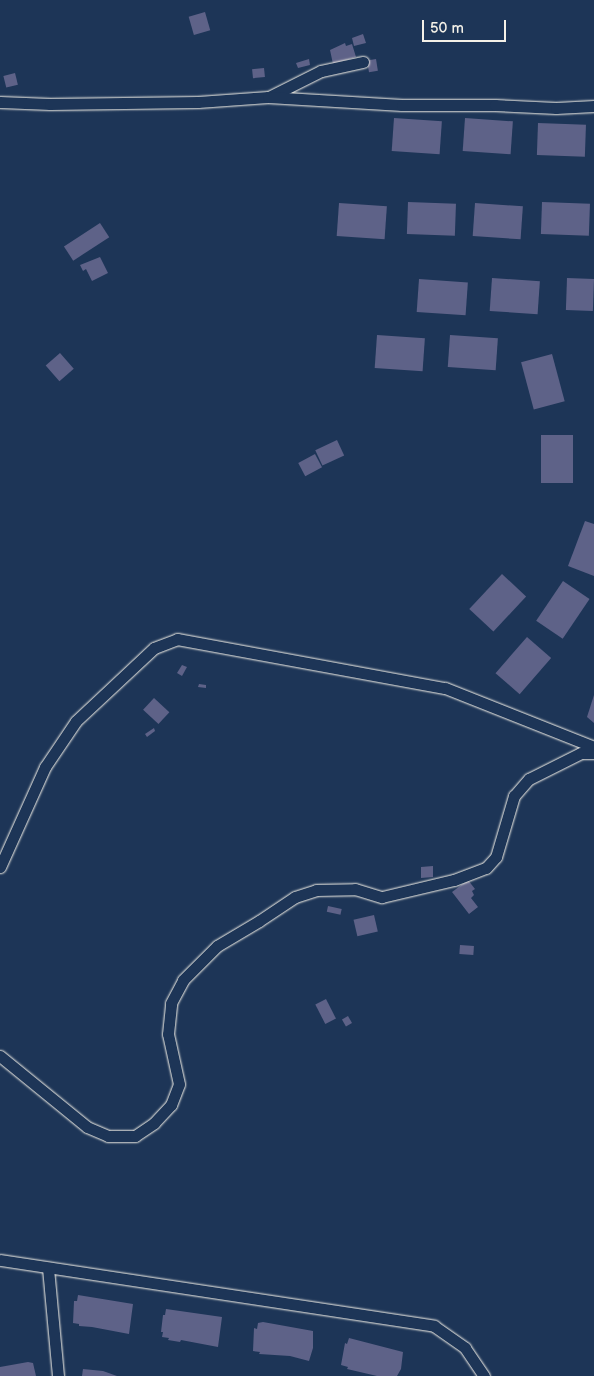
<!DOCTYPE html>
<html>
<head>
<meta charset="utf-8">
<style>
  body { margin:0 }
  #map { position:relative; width:594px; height:1376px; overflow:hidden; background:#1d3557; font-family:"Balsamiq Sans",sans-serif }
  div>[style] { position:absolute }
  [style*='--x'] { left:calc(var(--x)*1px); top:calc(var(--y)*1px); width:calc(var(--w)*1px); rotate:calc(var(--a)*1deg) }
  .building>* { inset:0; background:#5e6288; transform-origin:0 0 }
  .roads { filter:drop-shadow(0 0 1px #f4f1e8) drop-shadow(0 0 1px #f4f1e8) }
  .minor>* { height:11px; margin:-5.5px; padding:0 5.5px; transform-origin:5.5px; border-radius:5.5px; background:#1d3557 }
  span { translate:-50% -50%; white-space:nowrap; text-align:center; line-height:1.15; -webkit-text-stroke:5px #1d3557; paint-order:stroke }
  .scale { position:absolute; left:422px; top:20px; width:84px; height:22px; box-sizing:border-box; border:2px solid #f4f1e8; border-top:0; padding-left:6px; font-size:15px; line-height:18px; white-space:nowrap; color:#f4f1e8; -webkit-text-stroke:4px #1d3557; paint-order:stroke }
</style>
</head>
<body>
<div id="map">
  <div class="building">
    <div style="left:205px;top:12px;width:19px;height:17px;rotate:74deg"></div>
    <div style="clip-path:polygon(363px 34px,366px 43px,354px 46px,352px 38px)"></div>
    <div style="clip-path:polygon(345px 43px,346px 46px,352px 44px,356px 57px,333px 64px,330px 50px)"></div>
    <div style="clip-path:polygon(309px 59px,310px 65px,298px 68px,296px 63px)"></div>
    <div style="left:376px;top:59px;width:12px;height:9px;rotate:81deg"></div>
    <div style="left:264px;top:68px;width:9px;height:12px;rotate:84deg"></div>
    <div style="left:15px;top:73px;width:12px;height:12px;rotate:76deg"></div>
    <div style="left:394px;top:118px;width:48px;height:33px;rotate:4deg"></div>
    <div style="left:465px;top:118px;width:48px;height:33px;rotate:4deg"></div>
    <div style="left:538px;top:123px;width:48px;height:32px;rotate:2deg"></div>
    <div style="left:408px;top:202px;width:48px;height:32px;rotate:2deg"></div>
    <div style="left:542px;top:202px;width:48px;height:32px;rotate:2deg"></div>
    <div style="left:339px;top:203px;width:48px;height:33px;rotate:4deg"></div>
    <div style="left:475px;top:203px;width:48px;height:33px;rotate:4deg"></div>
    <div style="left:100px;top:223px;width:17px;height:43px;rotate:57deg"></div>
    <div style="clip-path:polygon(100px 257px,108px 273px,92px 281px,86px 269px,83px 271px,80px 265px)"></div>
    <div style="left:492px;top:278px;width:48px;height:33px;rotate:4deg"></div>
    <div style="left:567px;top:278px;width:27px;height:32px;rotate:2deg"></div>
    <div style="left:419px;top:279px;width:49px;height:33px;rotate:4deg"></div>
    <div style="left:377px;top:335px;width:48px;height:33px;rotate:4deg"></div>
    <div style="left:450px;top:335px;width:48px;height:32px;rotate:4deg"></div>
    <div style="left:60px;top:353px;width:21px;height:19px;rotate:49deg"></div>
    <div style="left:552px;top:354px;width:49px;height:32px;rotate:75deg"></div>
    <div style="left:541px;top:435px;width:32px;height:48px"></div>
    <div style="left:337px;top:440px;width:17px;height:24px;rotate:65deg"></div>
    <div style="left:315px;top:454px;width:15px;height:19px;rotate:62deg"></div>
    <div style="clip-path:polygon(585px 521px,594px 524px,594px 576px,568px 566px)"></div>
    <div style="left:502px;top:574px;width:33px;height:48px;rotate:43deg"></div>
    <div style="left:563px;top:581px;width:32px;height:48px;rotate:34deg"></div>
    <div style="left:527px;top:637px;width:32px;height:48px;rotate:41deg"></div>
    <div style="clip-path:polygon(182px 665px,187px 667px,182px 676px,177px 673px)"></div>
    <div style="clip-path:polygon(199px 684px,206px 685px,206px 688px,198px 687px)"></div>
    <div style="clip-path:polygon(594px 695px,594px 723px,587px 717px)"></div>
    <div style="left:154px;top:698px;width:21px;height:16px;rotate:43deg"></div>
    <div style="clip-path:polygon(154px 728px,155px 731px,147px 737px,145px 734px)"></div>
    <div style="clip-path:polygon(433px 866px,433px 877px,421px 878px,421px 867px)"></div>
    <div style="clip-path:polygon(468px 880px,475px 889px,472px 891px,474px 895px,471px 898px,478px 907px,469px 914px,452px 892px)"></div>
    <div style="left:328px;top:906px;width:14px;height:6px;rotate:12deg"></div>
    <div style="left:374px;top:915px;width:17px;height:21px;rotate:77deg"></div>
    <div style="left:460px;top:945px;width:14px;height:9px;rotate:4deg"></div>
    <div style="left:326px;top:999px;width:22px;height:12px;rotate:63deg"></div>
    <div style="left:348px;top:1016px;width:8px;height:7px;rotate:60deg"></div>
    <div style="clip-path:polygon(78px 1295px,133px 1304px,129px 1334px,92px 1327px,79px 1326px,79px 1324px,73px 1323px,74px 1301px,77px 1301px)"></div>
    <div style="clip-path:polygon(166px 1309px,222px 1317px,218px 1347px,181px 1340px,180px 1342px,168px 1340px,169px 1338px,162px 1337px,163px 1332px,161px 1332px,163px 1315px,165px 1315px)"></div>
    <div style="clip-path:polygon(263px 1322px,313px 1331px,313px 1348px,309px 1361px,290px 1356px,259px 1354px,260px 1352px,253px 1351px,254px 1328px,257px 1329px,258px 1323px)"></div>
    <div style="clip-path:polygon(349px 1338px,403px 1352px,401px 1369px,397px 1376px,377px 1376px,347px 1369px,348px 1367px,341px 1365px,345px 1343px,347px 1344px)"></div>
    <div style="clip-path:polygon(28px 1362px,33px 1363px,36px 1376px,0 1376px,0 1367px)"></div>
    <div style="clip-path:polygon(83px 1369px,103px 1371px,117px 1376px,82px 1376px)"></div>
  </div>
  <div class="roads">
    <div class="minor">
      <div style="--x:269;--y:97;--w:58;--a:-26.6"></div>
      <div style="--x:321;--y:71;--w:43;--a:-12.1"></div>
      <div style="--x:0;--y:102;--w:50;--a:2.3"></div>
      <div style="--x:50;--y:104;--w:148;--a:-0.8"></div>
      <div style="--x:198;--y:102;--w:70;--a:-4.1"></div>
      <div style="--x:268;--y:97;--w:134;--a:3.4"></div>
      <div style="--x:402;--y:105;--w:93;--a:0"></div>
      <div style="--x:495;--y:105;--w:61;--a:2.8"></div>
      <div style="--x:556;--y:108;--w:38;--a:-3"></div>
      <div style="--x:0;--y:867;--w:110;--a:-65.8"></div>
      <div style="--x:45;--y:767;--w:55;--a:-56"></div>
      <div style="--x:76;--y:721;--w:107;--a:-43.1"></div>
      <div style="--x:154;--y:648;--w:25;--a:-21"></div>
      <div style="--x:177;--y:639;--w:272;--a:10.4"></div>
      <div style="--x:445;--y:688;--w:160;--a:21.6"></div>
      <div style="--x:0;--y:1056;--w:112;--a:39.2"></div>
      <div style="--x:87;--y:1127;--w:23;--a:23"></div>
      <div style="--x:108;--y:1136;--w:27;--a:0"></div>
      <div style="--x:135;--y:1136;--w:23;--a:-34"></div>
      <div style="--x:154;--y:1123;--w:25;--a:-47"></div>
      <div style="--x:171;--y:1105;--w:22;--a:-69"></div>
      <div style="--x:179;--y:1084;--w:51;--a:-102.4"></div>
      <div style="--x:168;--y:1034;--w:31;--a:-84"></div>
      <div style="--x:171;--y:1003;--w:26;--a:-62"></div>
      <div style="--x:183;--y:980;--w:48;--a:-45"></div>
      <div style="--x:217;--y:946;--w:49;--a:-30.8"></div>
      <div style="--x:259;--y:921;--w:43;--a:-33.7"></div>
      <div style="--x:295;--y:897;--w:22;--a:-18"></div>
      <div style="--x:316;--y:890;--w:39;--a:-1"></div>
      <div style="--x:355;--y:889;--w:28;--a:17"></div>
      <div style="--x:382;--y:897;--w:74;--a:-13.3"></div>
      <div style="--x:454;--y:880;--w:34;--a:-21"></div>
      <div style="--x:486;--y:868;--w:15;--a:-48"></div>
      <div style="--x:496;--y:857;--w:64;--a:-73.6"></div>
      <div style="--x:514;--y:796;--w:23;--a:-49"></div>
      <div style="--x:529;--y:779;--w:58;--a:-26.6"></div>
      <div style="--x:581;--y:753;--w:13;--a:0"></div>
      <div style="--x:0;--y:1260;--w:439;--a:8.6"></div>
      <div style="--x:434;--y:1326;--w:38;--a:35"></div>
      <div style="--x:465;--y:1348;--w:34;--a:56"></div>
      <div style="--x:48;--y:1268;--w:108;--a:84.7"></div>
    </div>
  </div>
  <div class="scale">50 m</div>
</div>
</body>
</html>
